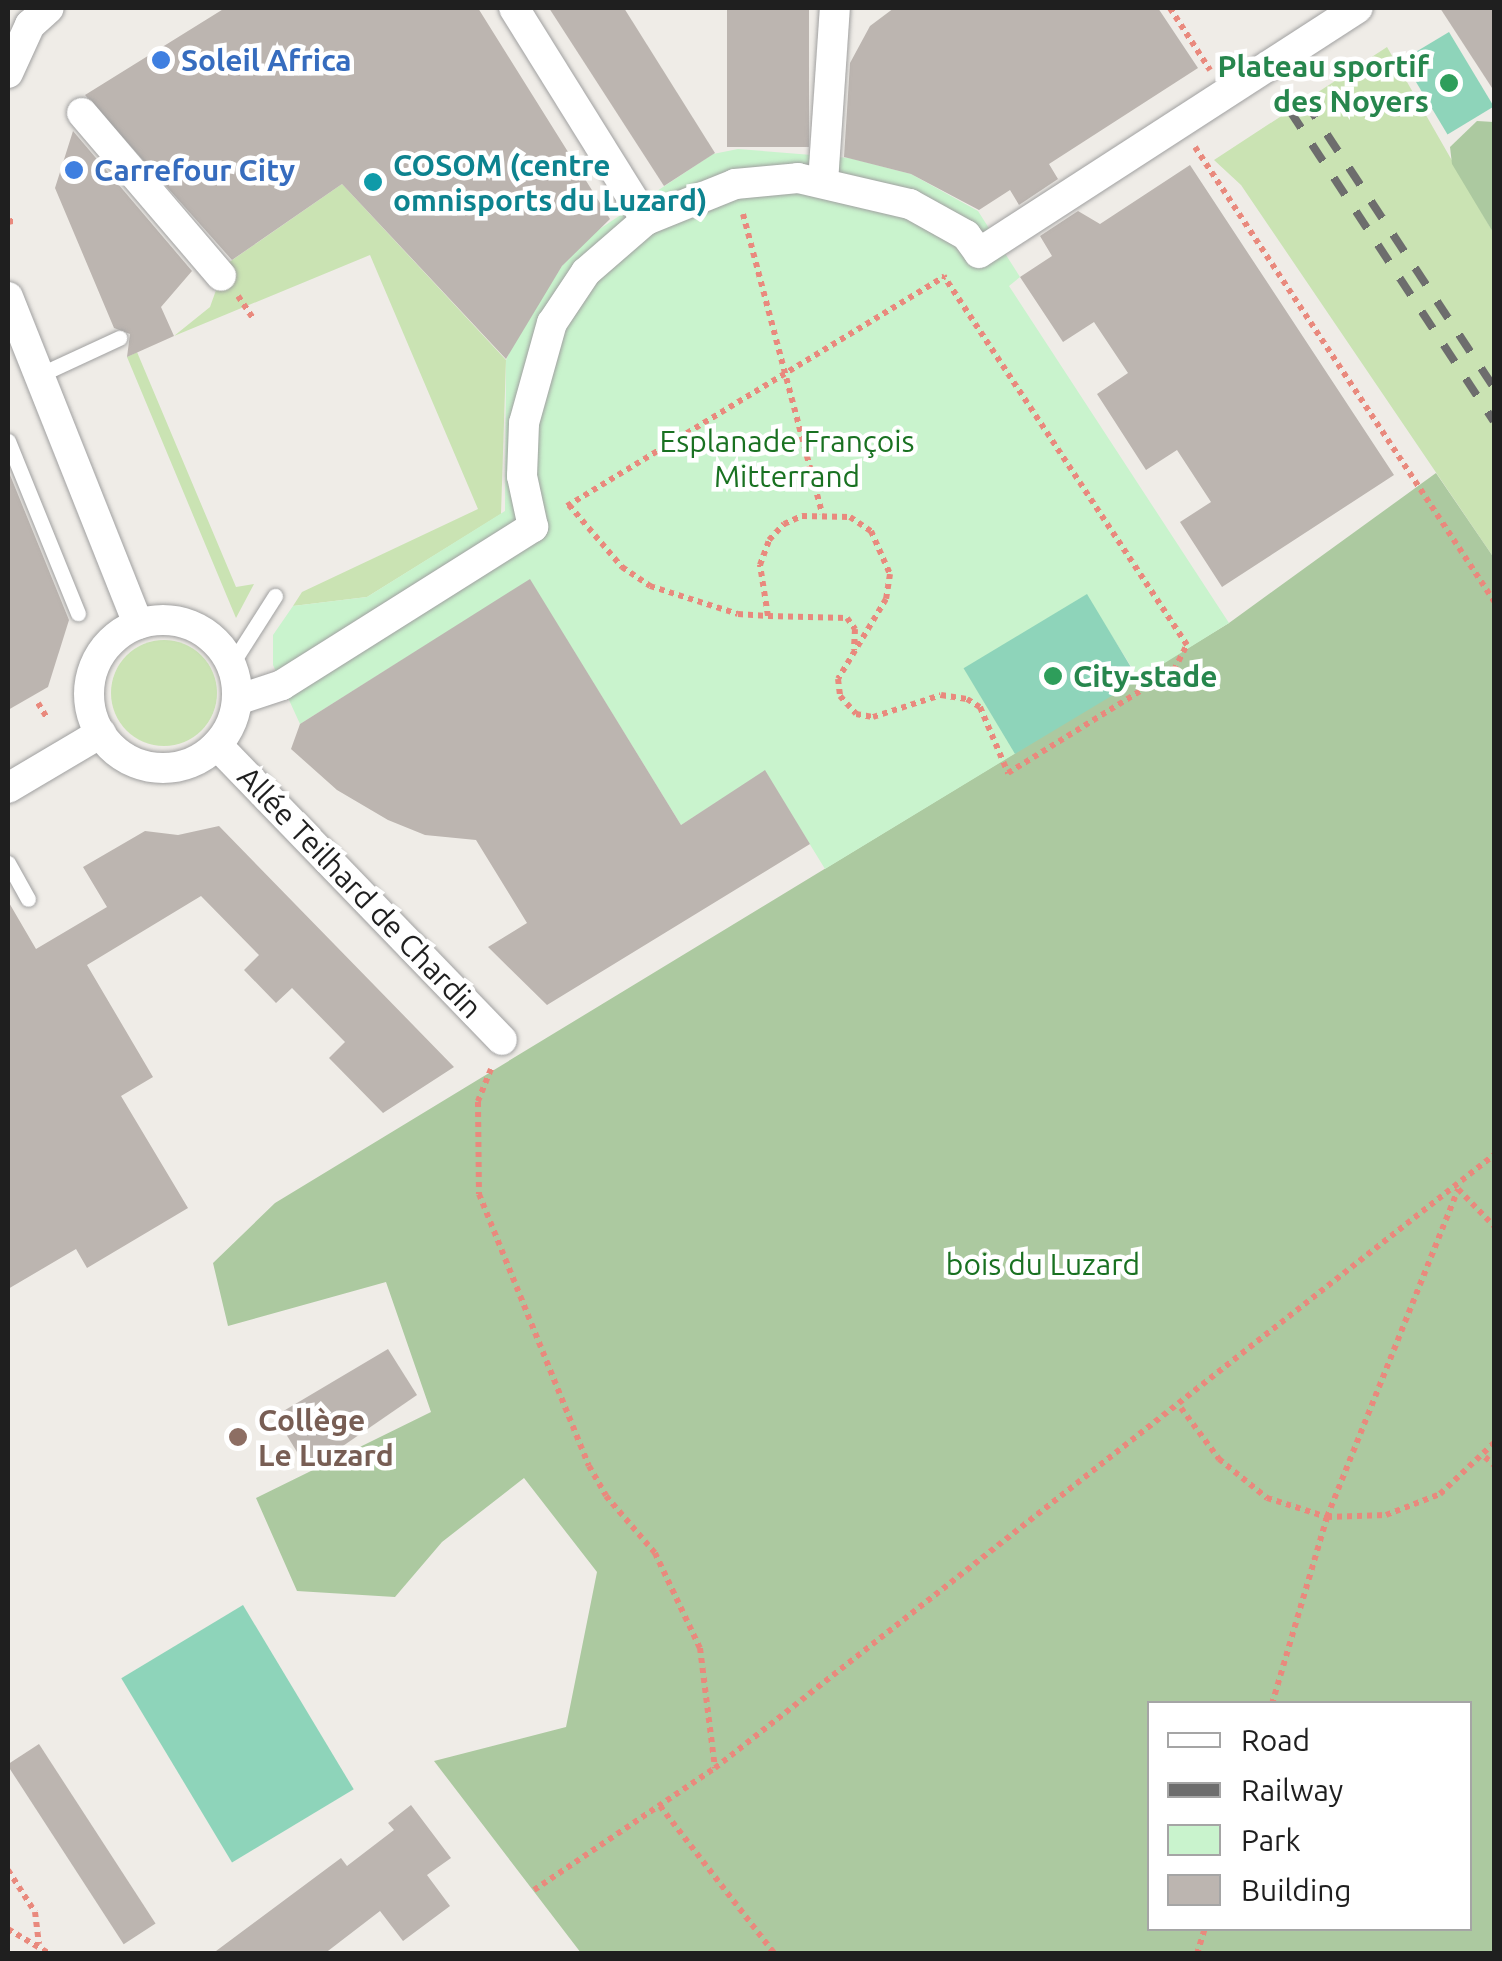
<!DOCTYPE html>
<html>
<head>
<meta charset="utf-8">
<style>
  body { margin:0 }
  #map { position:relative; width:1502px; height:1961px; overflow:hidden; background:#efece7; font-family:Ubuntu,sans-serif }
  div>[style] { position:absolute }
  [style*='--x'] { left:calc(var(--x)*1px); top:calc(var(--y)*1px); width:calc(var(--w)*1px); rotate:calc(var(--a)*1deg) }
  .grass>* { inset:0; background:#cae3b3 }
  .round { border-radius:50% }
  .forest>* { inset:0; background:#acc9a0 }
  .park>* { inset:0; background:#c9f3cd }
  .pitch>* { inset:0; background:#8ed4ba; transform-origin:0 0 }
  .building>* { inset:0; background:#bcb5b0; transform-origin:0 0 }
  .path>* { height:6px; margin-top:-3px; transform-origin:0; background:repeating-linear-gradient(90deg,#e9897d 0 5px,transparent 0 10px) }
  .roads { filter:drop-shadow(0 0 2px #a0a0a0) drop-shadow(0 0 2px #a0a0a0) }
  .lane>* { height:15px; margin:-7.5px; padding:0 7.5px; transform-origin:7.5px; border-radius:7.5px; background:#fff }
  .street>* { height:30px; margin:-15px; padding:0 15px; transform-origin:15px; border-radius:15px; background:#fff }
  .street>.ring { margin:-15px; padding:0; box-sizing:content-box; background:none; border:30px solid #fff; border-radius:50% }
  .rail>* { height:8px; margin-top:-4px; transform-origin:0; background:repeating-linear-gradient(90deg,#6d6d6d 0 20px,transparent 0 40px) }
  .dots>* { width:28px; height:28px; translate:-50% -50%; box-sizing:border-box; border:5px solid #fff; border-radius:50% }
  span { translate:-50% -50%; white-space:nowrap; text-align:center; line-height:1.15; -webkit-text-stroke:9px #fff; paint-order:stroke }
  .shop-label { font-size:30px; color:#366cbe; font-weight:700 }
  .left { translate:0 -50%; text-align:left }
  .leisure-label { font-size:30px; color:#27864d; font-weight:700 }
  .right { translate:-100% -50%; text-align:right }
  .culture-label { font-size:30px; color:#0d838f; font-weight:700 }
  .park-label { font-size:30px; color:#197121 }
  .street-label { font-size:30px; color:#1f1f1f }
  .education-label { font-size:30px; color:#785e54; font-weight:700 }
  .frame { position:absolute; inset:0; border:10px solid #1f1f1f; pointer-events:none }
  .legend { position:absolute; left:1147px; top:1701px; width:325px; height:230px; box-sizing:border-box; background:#fff; border:2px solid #a5a5a5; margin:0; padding:12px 18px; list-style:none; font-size:30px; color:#1f1f1f }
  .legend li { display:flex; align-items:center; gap:20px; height:50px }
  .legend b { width:50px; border:2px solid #a5a5a5 }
</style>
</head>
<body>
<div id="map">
  <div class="grass">
    <div style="clip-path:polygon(1387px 47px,1494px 234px,1494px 558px,1241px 185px,1214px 160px)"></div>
    <div style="clip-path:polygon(342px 184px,506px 360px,501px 514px,367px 597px,293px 606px,302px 592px,478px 509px,370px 255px,174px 336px,210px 307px,225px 265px)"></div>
    <div style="clip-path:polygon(137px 352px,236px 587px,254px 584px,236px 618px,127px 357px)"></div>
    <div class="round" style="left:111px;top:640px;width:106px;height:106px"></div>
  </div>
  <div class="forest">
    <div style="clip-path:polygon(1477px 121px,1494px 122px,1494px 234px,1452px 164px,1450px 147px)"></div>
    <div style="clip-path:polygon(evenodd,1436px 473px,1494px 558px,1494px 1953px,581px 1953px,434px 1761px,566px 1727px,597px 1572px,524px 1478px,442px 1542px,395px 1597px,297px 1591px,256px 1498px,431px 1412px,386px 1282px,228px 1326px,213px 1263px,275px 1203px,1229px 623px,1436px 473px,1150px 1704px,1470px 1704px,1470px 1928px,1150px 1928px,1150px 1704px)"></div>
  </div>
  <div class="park">
    <div style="clip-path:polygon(738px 149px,849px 158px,911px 174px,978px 211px,1020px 277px,1009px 286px,1229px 623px,1139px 679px,1086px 595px,967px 673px,1016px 753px,825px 869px,765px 771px,681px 825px,530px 580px,300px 724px,273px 665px,273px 635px,293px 606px,367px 597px,505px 511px,506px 360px,520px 330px,562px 266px,595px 232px,713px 154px)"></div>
  </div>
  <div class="pitch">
    <div style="left:1449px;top:32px;width:87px;height:54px;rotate:59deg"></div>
    <div style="left:1087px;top:594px;width:100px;height:144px;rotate:59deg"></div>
    <div style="left:243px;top:1605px;width:215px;height:142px;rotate:59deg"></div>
  </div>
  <div class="building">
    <div style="clip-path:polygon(225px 8px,478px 8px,610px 219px,562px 266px,506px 359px,342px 184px,232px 260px,85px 95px)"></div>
    <div style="clip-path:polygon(549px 8px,624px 8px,715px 153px,664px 186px)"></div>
    <div style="left:727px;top:8px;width:82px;height:139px"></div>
    <div style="clip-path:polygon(894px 8px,1158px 8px,1198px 68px,1049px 164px,1058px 179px,1019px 205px,1010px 190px,979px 210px,911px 174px,844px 157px,850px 63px,870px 26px)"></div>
    <div style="clip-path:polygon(1440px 8px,1494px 8px,1494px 91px)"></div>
    <div style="clip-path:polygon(73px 131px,192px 271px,161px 307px,174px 336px,127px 357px,130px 334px,114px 328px,55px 188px)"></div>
    <div style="clip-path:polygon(1190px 165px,1394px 475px,1222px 587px,1180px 522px,1211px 502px,1177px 450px,1146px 470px,1097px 394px,1128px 373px,1094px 322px,1063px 342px,1020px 277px,1052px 256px,1040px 236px,1078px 211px,1100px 224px)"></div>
    <div style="clip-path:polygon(8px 470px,69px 620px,48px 687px,8px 710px)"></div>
    <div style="clip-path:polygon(530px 579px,681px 825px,765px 770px,810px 844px,547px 1005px,488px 947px,527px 923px,476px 840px,425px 835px,388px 820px,337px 790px,291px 749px,300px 724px)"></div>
    <div style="clip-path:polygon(219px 826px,454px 1067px,383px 1113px,329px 1058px,345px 1042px,292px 988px,276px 1003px,244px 970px,259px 955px,201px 896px,87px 965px,153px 1077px,121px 1096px,188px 1208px,87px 1268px,76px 1249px,8px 1289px,8px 901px,36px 949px,107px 907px,83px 867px,145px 831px,178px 835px)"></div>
    <div style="clip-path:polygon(388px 1349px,417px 1395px,308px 1470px,275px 1416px)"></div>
    <div style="left:39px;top:1744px;width:214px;height:38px;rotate:57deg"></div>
    <div style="clip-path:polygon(411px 1805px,451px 1858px,427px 1875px,450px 1906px,403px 1941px,380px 1911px,324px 1954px,212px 1954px,341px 1858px,347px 1866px,394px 1830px,388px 1823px)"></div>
  </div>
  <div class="path">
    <div style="--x:1170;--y:8;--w:74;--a:57.2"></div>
    <div style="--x:1195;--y:147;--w:544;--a:56.63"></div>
    <div style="--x:743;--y:214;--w:310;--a:75.2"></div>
    <div style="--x:8;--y:222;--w:9;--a:-13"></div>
    <div style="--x:238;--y:296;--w:29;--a:56"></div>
    <div style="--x:569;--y:505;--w:82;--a:49.5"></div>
    <div style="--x:622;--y:567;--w:34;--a:34"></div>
    <div style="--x:650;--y:586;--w:92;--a:17.7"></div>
    <div style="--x:738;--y:614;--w:30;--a:4"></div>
    <div style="--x:768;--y:616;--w:52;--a:-98.9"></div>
    <div style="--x:760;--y:565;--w:27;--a:-70"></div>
    <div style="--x:769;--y:540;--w:22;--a:-47"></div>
    <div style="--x:784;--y:524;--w:20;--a:-24"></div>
    <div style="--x:802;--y:516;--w:48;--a:1.2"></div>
    <div style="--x:850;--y:517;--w:25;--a:34"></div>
    <div style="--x:871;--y:531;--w:47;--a:66.2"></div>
    <div style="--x:890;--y:574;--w:25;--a:99"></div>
    <div style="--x:886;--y:599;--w:93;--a:121"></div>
    <div style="--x:838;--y:679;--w:17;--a:83"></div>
    <div style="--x:840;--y:696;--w:24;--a:48"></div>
    <div style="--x:856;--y:714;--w:17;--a:10"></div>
    <div style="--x:873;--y:717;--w:71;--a:-17.9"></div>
    <div style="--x:941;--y:695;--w:26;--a:9"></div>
    <div style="--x:967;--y:699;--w:15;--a:32"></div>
    <div style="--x:980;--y:707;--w:72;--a:67"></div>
    <div style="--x:1008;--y:773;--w:195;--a:-31.8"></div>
    <div style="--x:1174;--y:670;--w:28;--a:-63"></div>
    <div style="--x:1187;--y:645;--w:442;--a:-123.4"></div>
    <div style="--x:567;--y:506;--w:442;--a:-31.3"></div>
    <div style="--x:768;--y:616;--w:79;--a:1.5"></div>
    <div style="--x:847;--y:618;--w:14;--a:54"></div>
    <div style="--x:855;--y:629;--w:21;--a:93"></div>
    <div style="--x:38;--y:703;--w:17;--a:59"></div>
    <div style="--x:491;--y:1069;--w:35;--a:112"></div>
    <div style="--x:478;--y:1102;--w:92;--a:89.4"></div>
    <div style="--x:479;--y:1194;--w:293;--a:68"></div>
    <div style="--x:589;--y:1466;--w:34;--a:60"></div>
    <div style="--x:606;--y:1496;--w:75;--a:49.3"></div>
    <div style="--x:655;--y:1553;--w:105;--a:64.7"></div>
    <div style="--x:700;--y:1648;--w:121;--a:82.9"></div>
    <div style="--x:1181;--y:1408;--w:64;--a:53.3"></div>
    <div style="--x:1219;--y:1459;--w:62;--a:39.1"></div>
    <div style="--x:1267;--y:1498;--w:63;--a:17.6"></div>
    <div style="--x:1327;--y:1517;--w:59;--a:-1.9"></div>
    <div style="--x:1386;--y:1515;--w:58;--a:-21.3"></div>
    <div style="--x:1440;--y:1494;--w:74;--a:-43.4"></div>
    <div style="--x:1485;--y:1457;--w:12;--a:42"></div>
    <div style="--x:1272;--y:1704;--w:195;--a:-73.6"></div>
    <div style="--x:1327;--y:1517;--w:353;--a:-68.2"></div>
    <div style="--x:1458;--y:1189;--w:52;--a:45.8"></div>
    <div style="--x:660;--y:1806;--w:187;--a:52.2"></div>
    <div style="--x:8;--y:1870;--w:50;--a:57.3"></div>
    <div style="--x:35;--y:1912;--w:32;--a:83"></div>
    <div style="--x:534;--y:1890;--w:218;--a:-34"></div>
    <div style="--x:715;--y:1768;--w:991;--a:-38.2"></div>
    <div style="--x:8;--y:1929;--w:49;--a:30.8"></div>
    <div style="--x:1197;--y:1954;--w:27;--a:-73"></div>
  </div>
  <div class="roads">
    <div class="lane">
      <div style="--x:35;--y:377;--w:93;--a:-24.9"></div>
      <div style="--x:8;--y:441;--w:186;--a:67.9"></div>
      <div style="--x:231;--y:665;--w:82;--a:-57.5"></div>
      <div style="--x:8;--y:863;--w:41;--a:60.9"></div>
    </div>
    <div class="street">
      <div style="--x:514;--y:8;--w:250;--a:58.1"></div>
      <div style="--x:8;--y:73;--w:53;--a:-65.4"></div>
      <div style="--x:30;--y:25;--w:25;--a:-42"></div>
      <div style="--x:82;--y:113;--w:214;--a:49.5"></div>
      <div style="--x:823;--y:182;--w:174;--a:-86.1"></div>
      <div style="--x:8;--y:297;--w:352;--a:68.3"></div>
      <div class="ring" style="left:89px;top:620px;width:118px;height:118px"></div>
      <div style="--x:237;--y:700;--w:47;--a:-18.4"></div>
      <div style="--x:282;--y:685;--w:297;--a:-32.2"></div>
      <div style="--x:533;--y:527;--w:52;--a:-102.2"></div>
      <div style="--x:522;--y:476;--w:53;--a:-87.8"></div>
      <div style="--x:524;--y:423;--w:104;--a:-74.4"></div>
      <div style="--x:552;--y:323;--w:61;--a:-56.3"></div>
      <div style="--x:586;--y:272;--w:79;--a:-40.9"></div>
      <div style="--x:646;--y:220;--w:96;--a:-22"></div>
      <div style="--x:735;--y:184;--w:63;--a:-5.4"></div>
      <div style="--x:798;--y:178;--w:115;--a:13.1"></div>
      <div style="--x:910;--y:204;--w:64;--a:29"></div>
      <div style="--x:966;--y:235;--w:22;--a:54"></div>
      <div style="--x:979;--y:253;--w:451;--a:-32.9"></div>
      <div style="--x:217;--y:745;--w:410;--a:46"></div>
      <div style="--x:8;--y:788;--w:108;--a:-30.6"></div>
    </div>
  </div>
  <div class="rail">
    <div style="--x:1305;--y:101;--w:344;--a:56.6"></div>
    <div style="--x:1290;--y:111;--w:371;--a:56.7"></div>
  </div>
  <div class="dots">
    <div style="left:161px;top:60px;background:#3f7fe0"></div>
    <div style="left:1449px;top:83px;background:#2e9e5b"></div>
    <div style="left:74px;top:170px;background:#3f7fe0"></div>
    <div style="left:373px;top:182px;background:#0f9aa8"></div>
    <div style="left:1053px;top:676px;background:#2e9e5b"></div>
    <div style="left:238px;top:1437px;background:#8d6e63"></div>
  </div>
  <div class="shop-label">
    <span class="left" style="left:181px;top:60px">Soleil Africa</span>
    <span class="left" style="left:94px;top:170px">Carrefour City</span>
  </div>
  <div class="leisure-label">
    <span class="right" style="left:1429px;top:83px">Plateau sportif<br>des Noyers</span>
    <span class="left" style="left:1073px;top:676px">City-stade</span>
  </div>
  <div class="culture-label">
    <span class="left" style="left:393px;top:182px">COSOM (centre<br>omnisports du Luzard)</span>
  </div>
  <div class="park-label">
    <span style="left:787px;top:458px">Esplanade François<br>Mitterrand</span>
    <span style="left:1043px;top:1264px">bois du Luzard</span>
  </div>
  <div class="street-label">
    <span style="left:360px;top:892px;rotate:46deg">Allée Teilhard de Chardin</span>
  </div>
  <div class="education-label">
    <span class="left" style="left:258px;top:1437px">Collège<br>Le Luzard</span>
  </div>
  <div class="frame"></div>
  <ul class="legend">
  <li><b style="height:12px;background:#fff"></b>Road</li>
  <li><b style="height:12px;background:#6d6d6d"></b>Railway</li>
  <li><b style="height:28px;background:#c9f3cd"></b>Park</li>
  <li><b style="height:28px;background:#bcb5b0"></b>Building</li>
  </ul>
</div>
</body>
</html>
